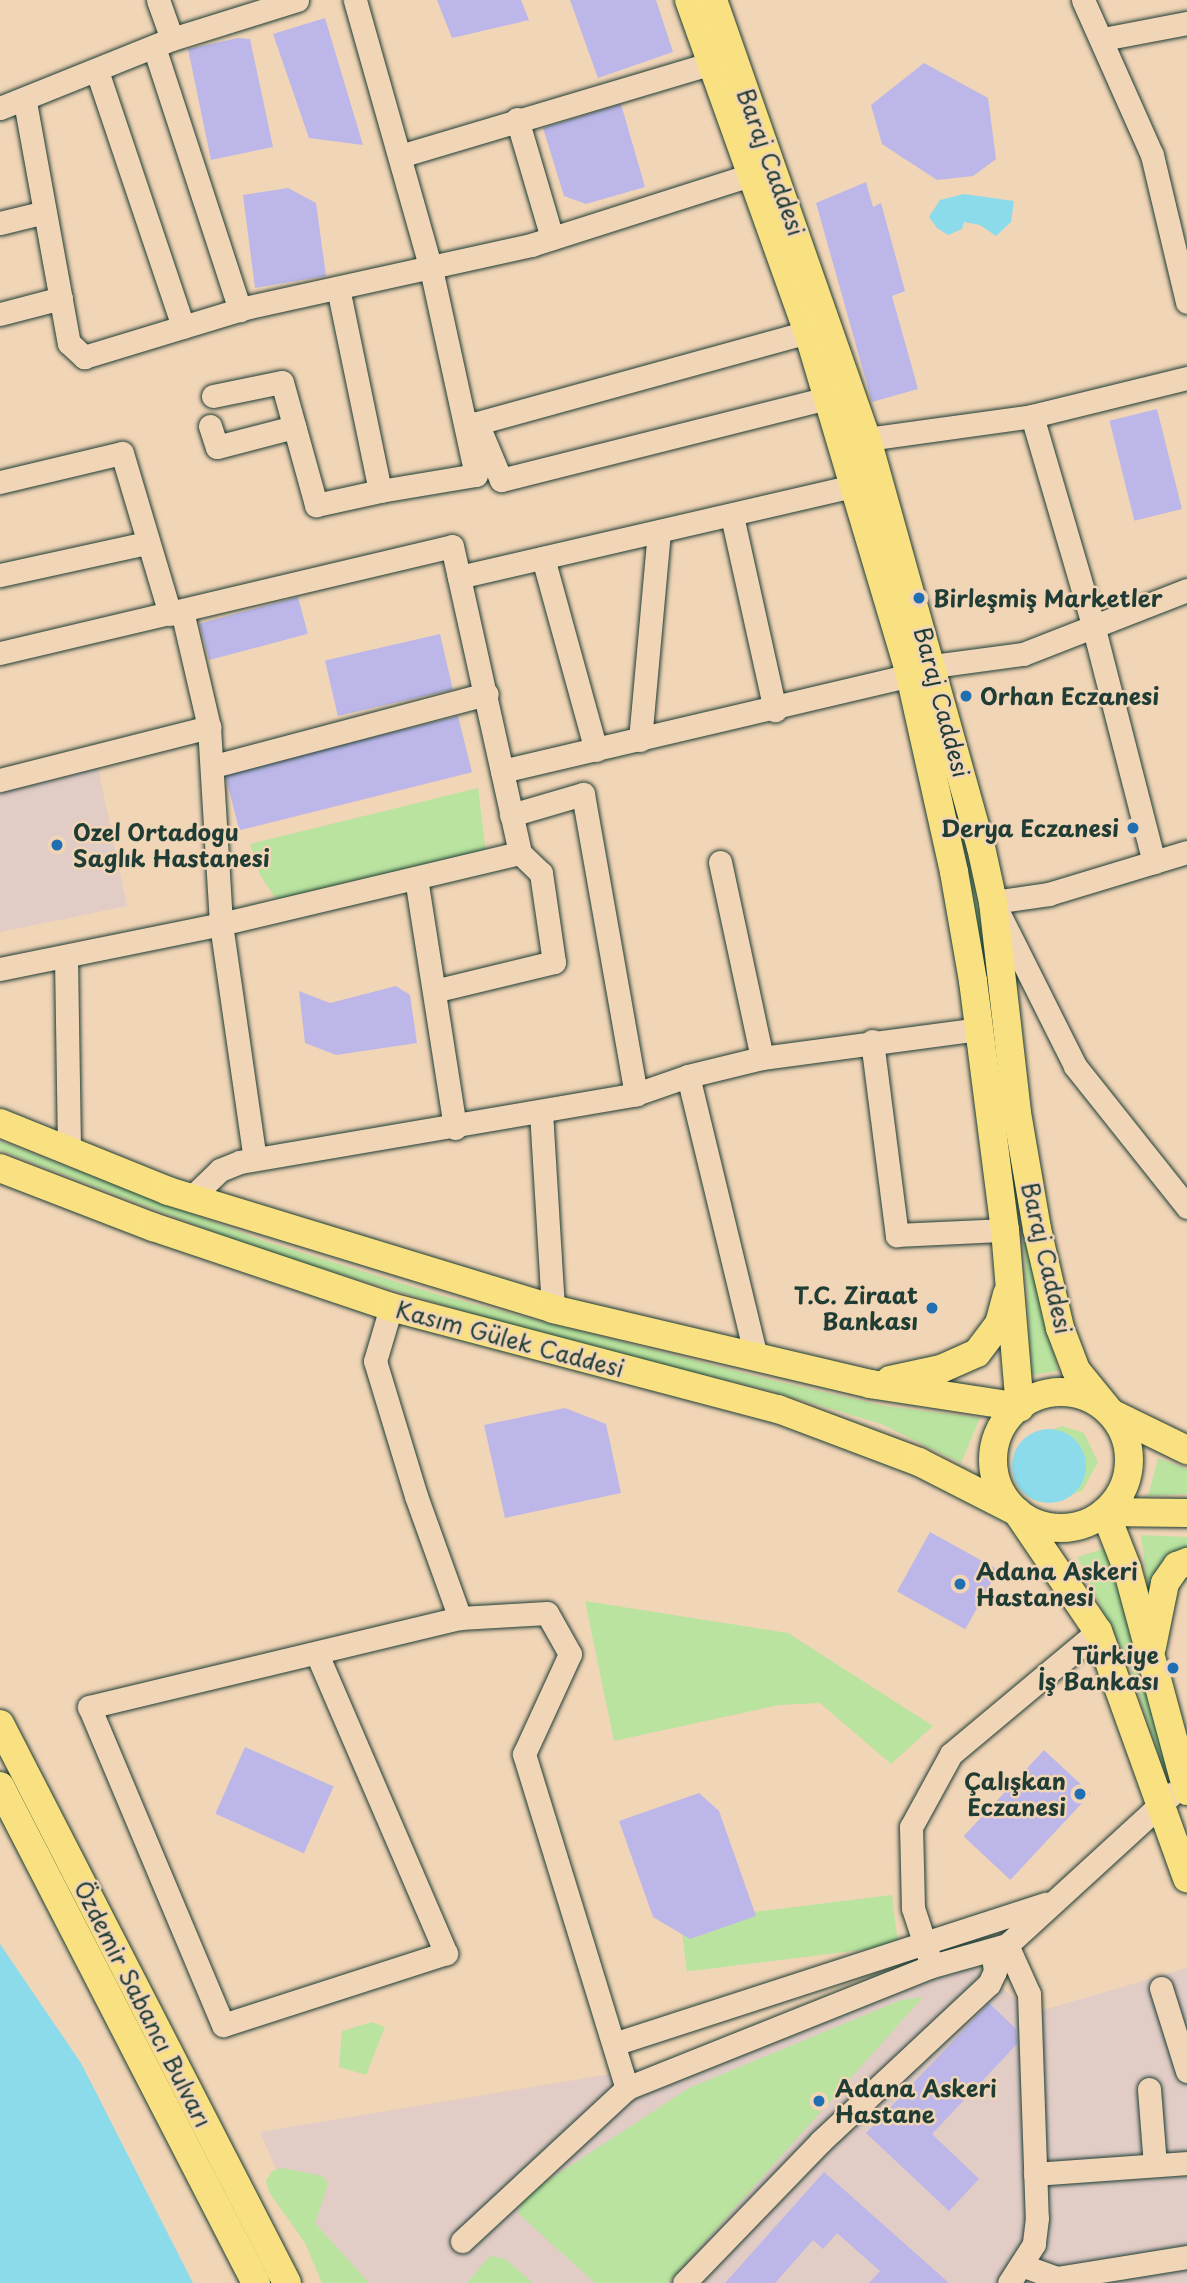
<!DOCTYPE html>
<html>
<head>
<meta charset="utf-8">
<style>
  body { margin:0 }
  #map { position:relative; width:1187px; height:2283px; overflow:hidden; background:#f1d5b7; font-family:"Playpen Sans",sans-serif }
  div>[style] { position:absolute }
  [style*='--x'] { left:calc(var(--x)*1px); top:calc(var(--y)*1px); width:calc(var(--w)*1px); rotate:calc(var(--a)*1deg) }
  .built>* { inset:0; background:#e1ccc6 }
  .green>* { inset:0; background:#bae39f; transform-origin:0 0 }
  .water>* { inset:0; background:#8cdbea }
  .round { border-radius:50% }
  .building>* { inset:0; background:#bcb7e8; transform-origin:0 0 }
  .roads { filter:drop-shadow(0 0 2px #1f3d34) drop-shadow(0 0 2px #1f3d34) }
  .minor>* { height:23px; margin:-11.5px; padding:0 11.5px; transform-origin:11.5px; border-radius:11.5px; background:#f1d5b7 }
  .major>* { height:28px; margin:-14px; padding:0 14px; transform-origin:14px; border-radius:14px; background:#f9e181 }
  .major>.ring { margin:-14px; padding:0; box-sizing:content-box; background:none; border:28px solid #f9e181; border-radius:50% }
  .dots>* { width:19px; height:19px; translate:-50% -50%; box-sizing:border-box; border:4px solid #f1d5b7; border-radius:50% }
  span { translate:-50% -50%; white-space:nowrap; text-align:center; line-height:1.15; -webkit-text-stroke:5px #f1d5b7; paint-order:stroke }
  .street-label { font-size:23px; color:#1f3d34 }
  .poi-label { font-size:23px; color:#1f3d34; font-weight:700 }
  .left { translate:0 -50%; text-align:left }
  .right { translate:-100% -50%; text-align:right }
</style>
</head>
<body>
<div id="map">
  <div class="built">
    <div style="clip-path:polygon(97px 763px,127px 906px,0 932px,0 785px)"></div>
    <div style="clip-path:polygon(967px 1960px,1033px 2013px,1187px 1968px,1187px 2283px,325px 2283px,260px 2132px,641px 2069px)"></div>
  </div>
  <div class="green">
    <div style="clip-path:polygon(930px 716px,935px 716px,977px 899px,1041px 1307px,1058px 1371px,1032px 1375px,1024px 1243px,985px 961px)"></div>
    <div style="clip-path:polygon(478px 788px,486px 852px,278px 902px,260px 875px,250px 844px)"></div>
    <div style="clip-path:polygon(0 1141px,264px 1241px,443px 1296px,767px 1379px,885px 1406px,980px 1418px,961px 1463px,881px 1424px,765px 1389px,576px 1345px,261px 1250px,0 1150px)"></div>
    <div style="clip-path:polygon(1062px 1426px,1084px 1433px,1098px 1462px,1082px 1491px,1061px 1497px,1040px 1434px)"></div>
    <div style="clip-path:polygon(1158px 1458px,1187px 1469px,1187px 1494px,1148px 1496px)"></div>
    <div style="clip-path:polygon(1141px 1535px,1187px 1537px,1187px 1553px,1150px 1606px)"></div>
    <div style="clip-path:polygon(1110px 1547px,1170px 1767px,1163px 1769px,1129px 1664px,1077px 1557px)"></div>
    <div style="clip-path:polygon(585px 1601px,788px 1633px,933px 1726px,891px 1764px,820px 1703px,779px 1705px,614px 1741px)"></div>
    <div style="left:892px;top:1895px;width:51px;height:213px;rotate:83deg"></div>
    <div style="clip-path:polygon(923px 1997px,668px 2283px,595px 2283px,518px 2213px,524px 2196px,689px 2088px,901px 2000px)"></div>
    <div style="clip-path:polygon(372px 2022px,385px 2027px,366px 2075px,339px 2067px,342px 2031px)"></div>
    <div style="clip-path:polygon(283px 2168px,323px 2176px,328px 2184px,315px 2223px,369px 2283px,322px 2283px,305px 2243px,269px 2192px,266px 2181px,272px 2171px)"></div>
    <div style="clip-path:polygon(490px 2256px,505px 2259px,533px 2283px,467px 2283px)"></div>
  </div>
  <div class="water">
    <div style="clip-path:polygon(964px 194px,1014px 201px,1011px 222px,996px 236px,980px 225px,964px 222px,962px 229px,948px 235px,937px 228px,929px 217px,940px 200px)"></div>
    <div class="round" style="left:1012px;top:1429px;width:74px;height:74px"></div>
    <div style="clip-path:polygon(0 1944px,81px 2063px,193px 2283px,0 2283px)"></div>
  </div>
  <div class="building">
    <div style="clip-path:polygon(437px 0,521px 0,529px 20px,452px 38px)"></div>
    <div style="clip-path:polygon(570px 0,656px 0,673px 52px,598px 78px)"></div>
    <div style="clip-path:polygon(325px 18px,363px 145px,309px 138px,273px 34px)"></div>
    <div style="clip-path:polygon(238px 38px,250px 39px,273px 147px,211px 160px,188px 49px)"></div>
    <div style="clip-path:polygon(924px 63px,988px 98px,996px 159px,973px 176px,937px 180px,882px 144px,871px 105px)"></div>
    <div style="clip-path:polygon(621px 104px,645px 187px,586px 204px,564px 196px,543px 128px)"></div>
    <div style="clip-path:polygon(866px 182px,873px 207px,881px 203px,905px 291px,892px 296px,918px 389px,872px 402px,816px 203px)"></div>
    <div style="clip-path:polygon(288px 188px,316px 203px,326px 276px,255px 288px,243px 195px)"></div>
    <div style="left:1157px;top:409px;width:103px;height:49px;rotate:76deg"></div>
    <div style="left:298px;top:597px;width:38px;height:102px;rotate:75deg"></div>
    <div style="left:440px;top:634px;width:57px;height:118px;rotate:77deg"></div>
    <div style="left:458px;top:716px;width:58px;height:240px;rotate:76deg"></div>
    <div style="clip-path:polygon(396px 986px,410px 995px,417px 1043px,336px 1055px,305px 1043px,299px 991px,330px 1003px)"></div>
    <div style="clip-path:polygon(565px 1408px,606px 1424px,621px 1493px,505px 1518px,484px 1425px)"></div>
    <div style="left:930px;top:1532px;width:78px;height:68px;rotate:29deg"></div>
    <div style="left:245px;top:1747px;width:97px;height:73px;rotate:24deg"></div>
    <div style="left:1044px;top:1750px;width:64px;height:118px;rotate:43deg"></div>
    <div style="clip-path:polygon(699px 1793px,719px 1811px,756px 1916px,690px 1939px,653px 1917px,619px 1821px)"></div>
    <div style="clip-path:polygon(989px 2003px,1016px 2029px,1017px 2044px,932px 2134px,979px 2179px,949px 2211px,866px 2133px)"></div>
    <div style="clip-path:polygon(824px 2172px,949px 2283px,869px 2283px,880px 2271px,837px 2233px,823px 2249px,813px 2240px,775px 2283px,725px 2283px)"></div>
  </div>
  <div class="roads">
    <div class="minor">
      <div style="--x:158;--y:0;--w:41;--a:70.3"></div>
      <div style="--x:1083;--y:0;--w:170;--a:66"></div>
      <div style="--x:1152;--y:155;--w:151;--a:76.6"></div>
      <div style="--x:1103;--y:39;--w:86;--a:-10.8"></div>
      <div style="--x:154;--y:47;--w:277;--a:71.9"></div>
      <div style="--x:97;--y:71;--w:270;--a:71.4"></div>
      <div style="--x:25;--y:102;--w:245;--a:79.7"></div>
      <div style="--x:69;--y:343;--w:21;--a:43"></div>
      <div style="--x:84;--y:357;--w:172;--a:-16.9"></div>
      <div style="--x:249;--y:307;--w:289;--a:-12.4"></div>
      <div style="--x:531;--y:245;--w:234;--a:-17.7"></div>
      <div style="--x:0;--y:108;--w:185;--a:-21.9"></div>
      <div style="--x:172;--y:39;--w:131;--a:-17.3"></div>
      <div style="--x:517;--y:119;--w:124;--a:73.6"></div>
      <div style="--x:400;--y:156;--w:325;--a:-16.6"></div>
      <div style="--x:0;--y:223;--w:46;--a:-13.7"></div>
      <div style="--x:338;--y:288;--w:207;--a:78.3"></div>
      <div style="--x:380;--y:491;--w:97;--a:-9.5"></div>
      <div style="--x:476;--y:475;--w:211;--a:-102.3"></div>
      <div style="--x:431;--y:269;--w:280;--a:-105.8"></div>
      <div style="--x:0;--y:314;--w:63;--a:-14.7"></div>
      <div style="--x:808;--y:332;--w:343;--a:164.6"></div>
      <div style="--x:477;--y:423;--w:62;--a:67.2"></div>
      <div style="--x:501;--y:480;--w:337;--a:-14.1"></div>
      <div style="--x:213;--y:396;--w:70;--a:-11.5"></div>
      <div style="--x:282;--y:382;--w:128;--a:74.5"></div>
      <div style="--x:316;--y:505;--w:66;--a:-12.3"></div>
      <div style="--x:1032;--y:416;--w:218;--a:73.7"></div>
      <div style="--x:1093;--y:625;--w:245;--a:75.6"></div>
      <div style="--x:210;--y:426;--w:22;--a:72"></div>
      <div style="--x:217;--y:447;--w:80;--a:-14.6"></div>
      <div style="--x:867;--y:439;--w:167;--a:-7.9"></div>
      <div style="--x:1032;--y:416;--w:160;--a:-13.8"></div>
      <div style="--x:0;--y:482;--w:125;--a:-13.4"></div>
      <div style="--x:122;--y:453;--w:168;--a:73.4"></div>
      <div style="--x:732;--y:516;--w:199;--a:77.5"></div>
      <div style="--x:543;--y:558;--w:199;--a:74.6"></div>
      <div style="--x:0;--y:575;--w:150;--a:-12.3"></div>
      <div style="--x:459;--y:577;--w:408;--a:-13"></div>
      <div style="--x:182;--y:611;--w:119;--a:76.9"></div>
      <div style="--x:209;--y:727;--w:197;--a:86.5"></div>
      <div style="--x:221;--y:924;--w:237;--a:81.8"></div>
      <div style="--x:0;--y:653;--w:464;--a:-13.3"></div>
      <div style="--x:452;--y:546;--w:314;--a:77.5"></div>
      <div style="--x:520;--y:853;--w:29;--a:44"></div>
      <div style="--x:541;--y:873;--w:90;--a:81.7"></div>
      <div style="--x:554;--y:962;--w:123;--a:166.4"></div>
      <div style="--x:933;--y:666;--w:91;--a:-7.6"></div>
      <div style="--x:1023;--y:654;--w:176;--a:-21.3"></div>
      <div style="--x:640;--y:740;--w:209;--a:-84.8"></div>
      <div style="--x:214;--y:766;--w:282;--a:-14.8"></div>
      <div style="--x:502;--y:771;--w:419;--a:-13.2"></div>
      <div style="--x:0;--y:780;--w:216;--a:-14.2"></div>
      <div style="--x:511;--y:815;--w:75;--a:-16.3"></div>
      <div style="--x:583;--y:794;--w:305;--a:80"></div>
      <div style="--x:1187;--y:852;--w:144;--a:163.1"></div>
      <div style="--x:1049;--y:894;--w:57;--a:171.9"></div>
      <div style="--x:993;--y:902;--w:183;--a:63.4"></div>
      <div style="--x:1075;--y:1066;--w:180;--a:51.5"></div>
      <div style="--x:720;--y:862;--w:200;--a:77.9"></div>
      <div style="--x:416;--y:878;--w:253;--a:81.1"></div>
      <div style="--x:66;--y:957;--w:194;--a:89.1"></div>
      <div style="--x:0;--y:969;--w:226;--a:-11.5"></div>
      <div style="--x:221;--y:924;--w:307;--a:-13.4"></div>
      <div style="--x:872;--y:1041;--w:196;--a:82.7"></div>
      <div style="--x:897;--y:1235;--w:108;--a:-2.7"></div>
      <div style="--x:688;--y:1076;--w:289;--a:76.4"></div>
      <div style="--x:541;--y:1112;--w:197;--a:86.5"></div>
      <div style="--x:191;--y:1198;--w:40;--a:-44"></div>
      <div style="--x:220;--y:1170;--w:22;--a:-22"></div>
      <div style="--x:240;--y:1162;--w:402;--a:-9.7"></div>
      <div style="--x:636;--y:1094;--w:55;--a:-19.1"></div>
      <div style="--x:688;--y:1076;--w:76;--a:-13.7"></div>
      <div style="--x:762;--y:1058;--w:220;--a:-7.6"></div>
      <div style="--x:391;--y:1307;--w:56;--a:106.5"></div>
      <div style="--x:375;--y:1361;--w:141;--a:73.1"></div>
      <div style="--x:416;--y:1496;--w:130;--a:70.2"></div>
      <div style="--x:460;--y:1618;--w:87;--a:-3.3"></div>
      <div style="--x:547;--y:1613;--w:47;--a:60.7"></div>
      <div style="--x:570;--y:1654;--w:110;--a:114.7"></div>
      <div style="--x:524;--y:1754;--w:350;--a:72.9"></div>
      <div style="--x:317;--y:1654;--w:326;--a:66.7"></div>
      <div style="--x:446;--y:1953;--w:234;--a:162.1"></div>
      <div style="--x:223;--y:2025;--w:345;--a:-112.8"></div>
      <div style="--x:89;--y:1707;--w:382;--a:-13.5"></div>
      <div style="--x:1007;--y:1945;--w:54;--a:65.8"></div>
      <div style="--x:1029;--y:1994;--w:224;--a:88"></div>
      <div style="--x:1037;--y:2218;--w:26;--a:97"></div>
      <div style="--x:1034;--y:2244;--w:46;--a:122.7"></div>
      <div style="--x:929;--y:1957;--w:52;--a:-108.1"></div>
      <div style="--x:913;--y:1908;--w:81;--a:-91.4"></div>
      <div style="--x:911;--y:1827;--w:83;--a:-61.3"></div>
      <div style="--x:951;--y:1754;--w:192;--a:-39.9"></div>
      <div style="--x:1161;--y:1988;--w:87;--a:72.6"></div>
      <div style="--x:614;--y:2044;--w:454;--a:-18"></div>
      <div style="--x:1149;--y:2089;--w:76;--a:85.5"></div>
      <div style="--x:1035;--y:2174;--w:152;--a:-4.1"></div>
      <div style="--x:462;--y:2241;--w:225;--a:-42.8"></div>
      <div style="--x:627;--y:2088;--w:328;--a:-21.8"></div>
      <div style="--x:932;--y:1966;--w:78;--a:-15.6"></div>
      <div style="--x:1007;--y:1945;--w:224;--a:-42.5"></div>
      <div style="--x:1024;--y:2266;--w:35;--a:20"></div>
      <div style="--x:1057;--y:2278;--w:132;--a:-9.2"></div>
      <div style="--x:684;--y:2283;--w:196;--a:-46"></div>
      <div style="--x:820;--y:2142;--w:231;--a:-43.1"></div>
      <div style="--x:989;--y:1984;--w:14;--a:-65"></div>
      <div style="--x:995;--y:1971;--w:21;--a:-98"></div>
    </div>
    <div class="major">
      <div style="--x:689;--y:0;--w:353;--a:70.3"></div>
      <div style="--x:808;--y:332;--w:358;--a:73.4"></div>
      <div style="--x:910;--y:675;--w:202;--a:77.4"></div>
      <div style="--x:954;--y:872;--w:111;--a:80.1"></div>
      <div style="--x:973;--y:981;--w:251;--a:82.7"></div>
      <div style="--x:1005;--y:1230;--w:178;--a:85.2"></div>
      <div style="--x:713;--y:0;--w:465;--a:70.7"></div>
      <div style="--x:867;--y:439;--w:424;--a:74.4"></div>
      <div style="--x:981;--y:847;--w:56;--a:77.7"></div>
      <div style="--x:993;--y:902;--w:212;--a:83.5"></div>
      <div style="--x:1017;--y:1113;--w:118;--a:80.2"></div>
      <div style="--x:1037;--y:1229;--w:102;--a:76.9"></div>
      <div style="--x:1060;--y:1328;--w:45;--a:69.1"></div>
      <div style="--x:1076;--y:1370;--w:55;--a:50.9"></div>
      <div style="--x:1111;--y:1413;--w:85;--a:26"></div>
      <div style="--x:0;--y:1123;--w:181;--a:22"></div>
      <div style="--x:168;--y:1191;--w:403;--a:17"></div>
      <div style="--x:553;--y:1309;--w:326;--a:13.3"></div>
      <div style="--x:870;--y:1384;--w:152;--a:8.7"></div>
      <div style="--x:0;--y:1168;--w:164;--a:21.1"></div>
      <div style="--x:153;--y:1227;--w:251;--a:18.6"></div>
      <div style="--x:391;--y:1307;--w:400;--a:14.8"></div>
      <div style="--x:778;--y:1409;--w:151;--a:20.6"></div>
      <div style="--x:919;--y:1462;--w:110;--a:27"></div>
      <div style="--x:1017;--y:1512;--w:144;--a:55.8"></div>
      <div style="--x:1098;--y:1631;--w:263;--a:70.2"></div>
      <div style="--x:890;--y:1380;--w:52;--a:-12.2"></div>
      <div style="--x:941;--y:1369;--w:39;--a:-24"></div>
      <div style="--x:977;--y:1353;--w:36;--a:-53"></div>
      <div style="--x:999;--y:1324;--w:31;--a:-75"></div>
      <div class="ring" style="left:993px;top:1392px;width:108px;height:108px"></div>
      <div style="--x:1105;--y:1512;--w:60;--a:68.6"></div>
      <div style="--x:1127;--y:1568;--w:231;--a:74.9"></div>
      <div style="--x:1105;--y:1512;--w:82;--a:0.7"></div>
      <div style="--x:1152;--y:1647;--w:65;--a:-78.5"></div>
      <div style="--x:1165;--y:1583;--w:21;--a:-55"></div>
      <div style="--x:1177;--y:1566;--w:11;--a:-22"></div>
      <div style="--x:0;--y:1724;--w:628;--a:62.82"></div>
      <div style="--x:0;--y:1786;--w:559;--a:62.75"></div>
    </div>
  </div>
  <div class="dots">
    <div style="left:919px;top:598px;background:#1f6fb2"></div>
    <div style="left:966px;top:696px;background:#1f6fb2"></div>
    <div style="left:1133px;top:828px;background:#1f6fb2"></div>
    <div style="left:57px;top:845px;background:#1f6fb2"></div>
    <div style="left:932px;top:1308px;background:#1f6fb2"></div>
    <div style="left:960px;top:1584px;background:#1f6fb2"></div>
    <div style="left:1173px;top:1668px;background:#1f6fb2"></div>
    <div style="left:1080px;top:1794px;background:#1f6fb2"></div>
    <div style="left:819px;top:2101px;background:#1f6fb2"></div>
  </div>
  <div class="street-label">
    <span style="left:771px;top:162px;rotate:70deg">Baraj Caddesi</span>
    <span style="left:942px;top:702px;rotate:75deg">Baraj Caddesi</span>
    <span style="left:1047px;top:1258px;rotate:77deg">Baraj Caddesi</span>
    <span style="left:510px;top:1339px;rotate:15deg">Kasım Gülek Caddesi</span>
    <span style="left:143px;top:2004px;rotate:63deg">Özdemir Sabancı Bulvarı</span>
  </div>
  <div class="poi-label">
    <span class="left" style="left:933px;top:598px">Birleşmiş Marketler</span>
    <span class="left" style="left:980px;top:696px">Orhan Eczanesi</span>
    <span class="right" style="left:1119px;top:828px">Derya Eczanesi</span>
    <span class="left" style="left:73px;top:845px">Ozel Ortadogu<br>Saglık Hastanesi</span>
    <span class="right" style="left:918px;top:1308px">T.C. Ziraat<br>Bankası</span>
    <span class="left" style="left:976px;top:1584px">Adana Askeri<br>Hastanesi</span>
    <span class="right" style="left:1159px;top:1668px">Türkiye<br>İş Bankası</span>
    <span class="right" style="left:1066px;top:1794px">Çalışkan<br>Eczanesi</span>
    <span class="left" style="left:835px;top:2101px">Adana Askeri<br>Hastane</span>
  </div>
</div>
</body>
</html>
